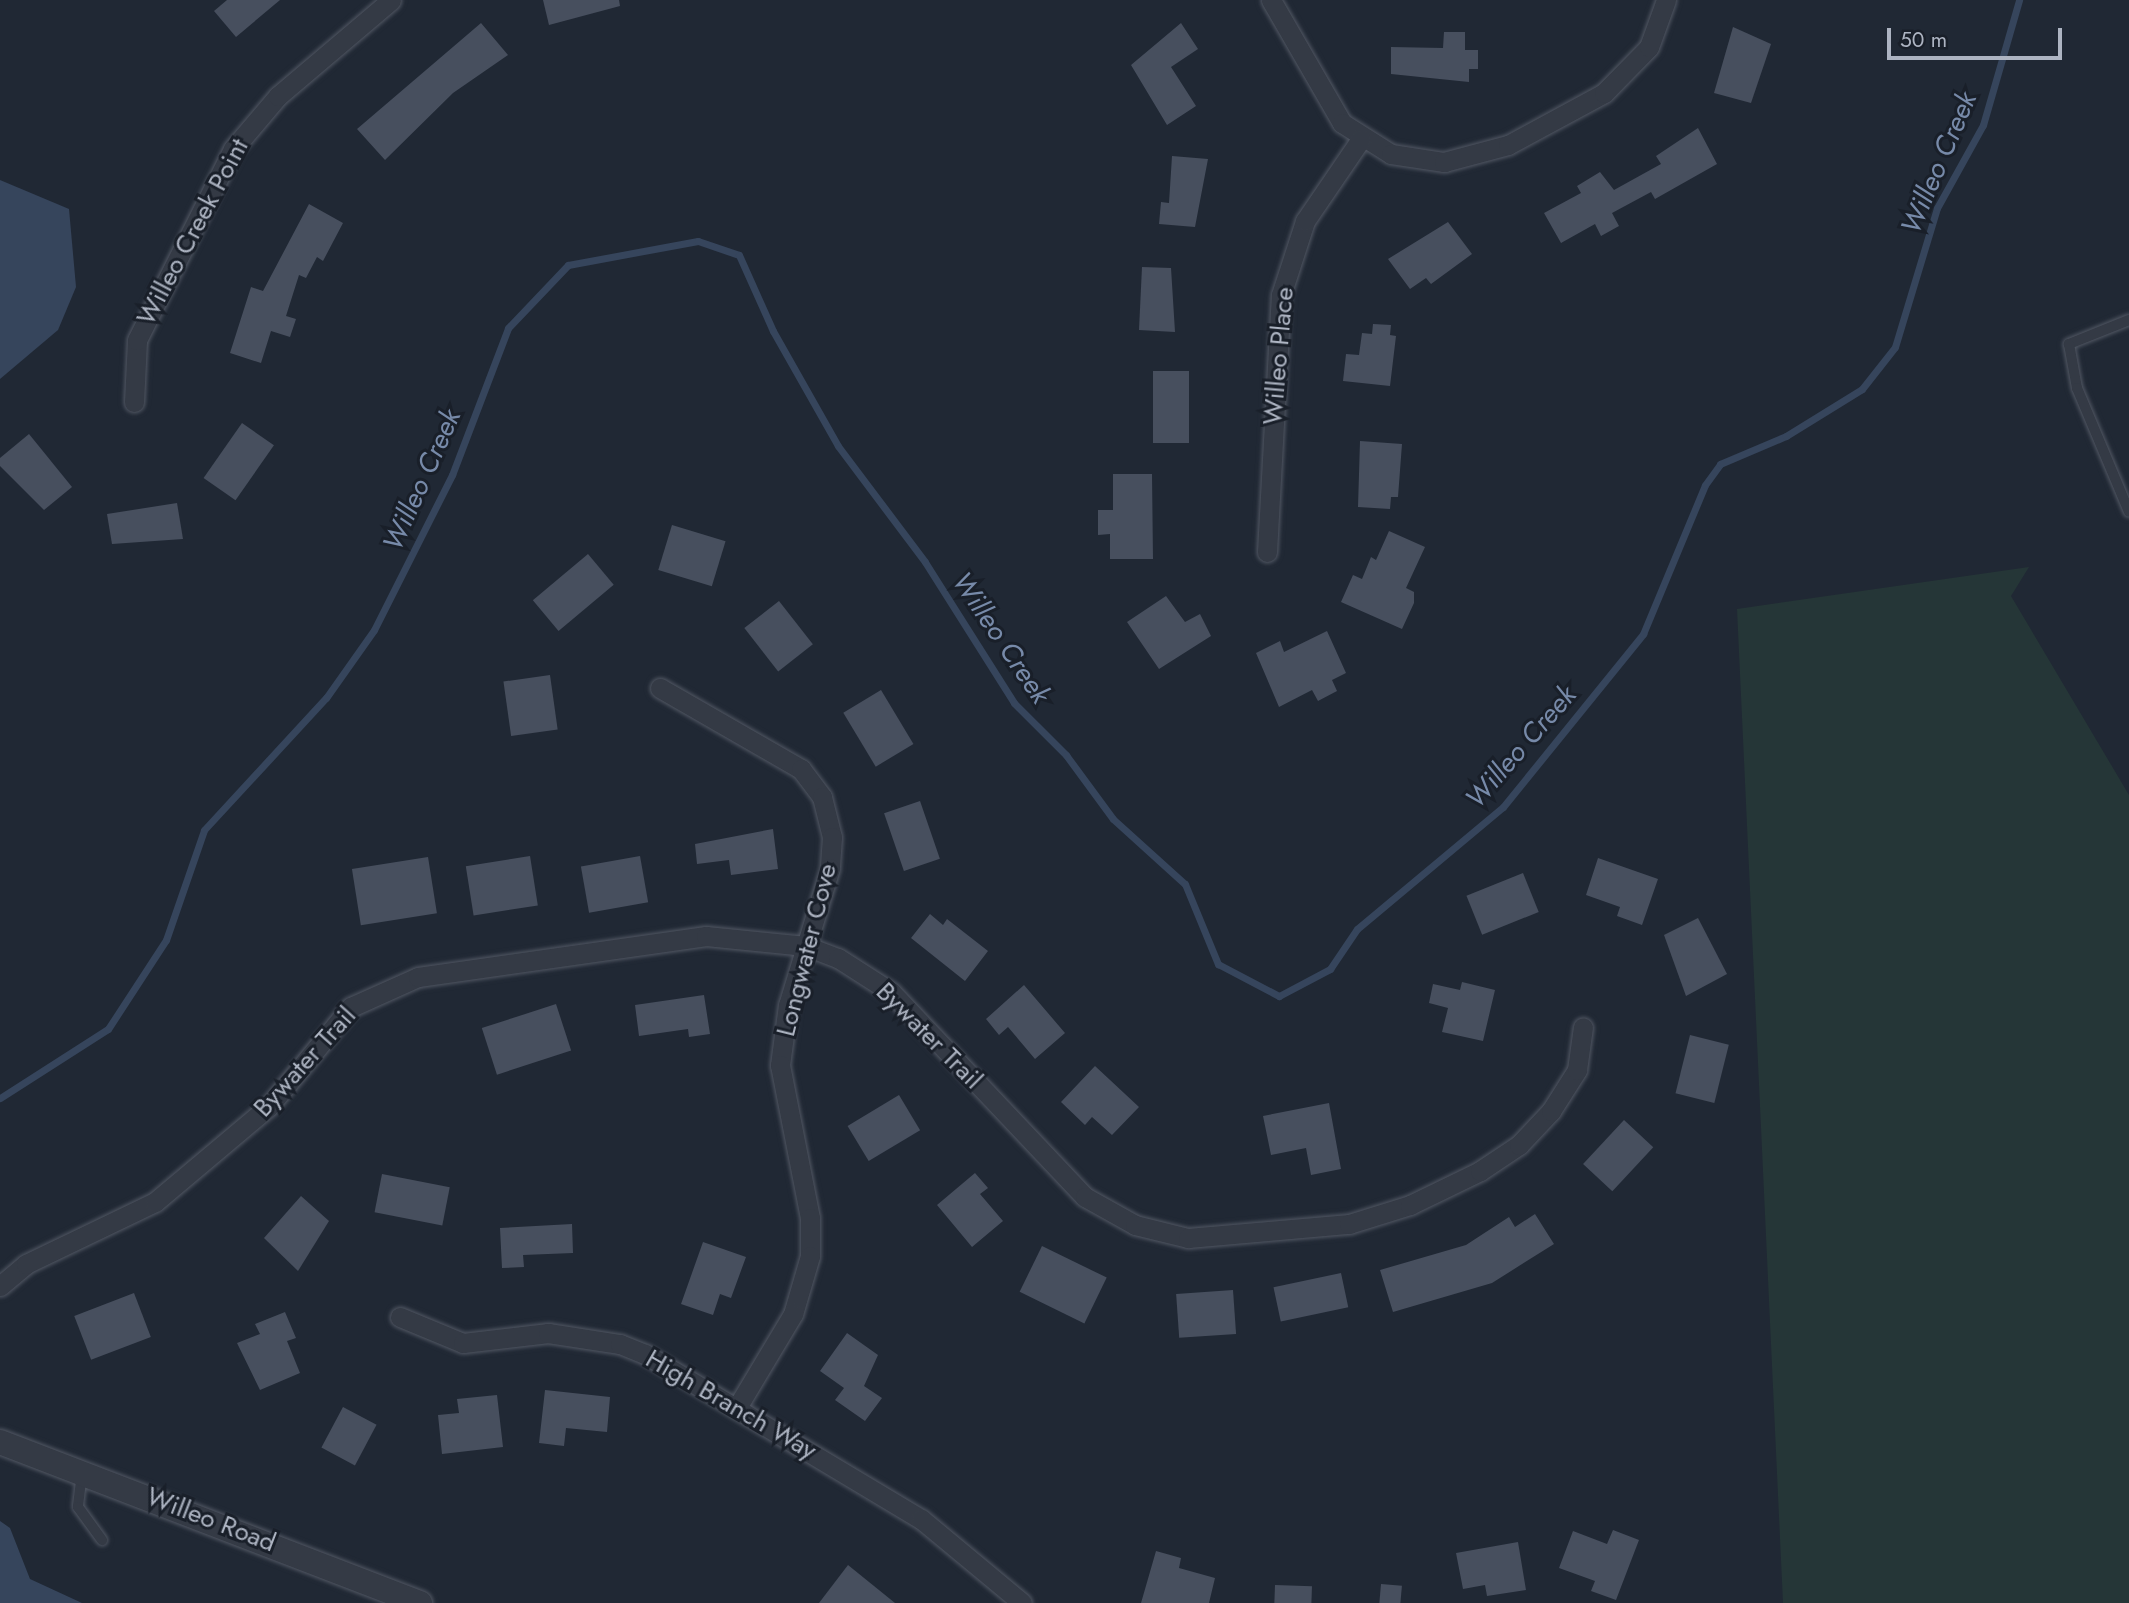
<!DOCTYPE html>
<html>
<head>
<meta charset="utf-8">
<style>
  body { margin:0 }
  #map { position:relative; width:2129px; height:1603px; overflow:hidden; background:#202834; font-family:Jost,sans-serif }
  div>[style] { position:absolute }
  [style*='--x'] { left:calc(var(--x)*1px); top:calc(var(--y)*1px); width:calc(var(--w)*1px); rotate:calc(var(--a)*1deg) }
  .green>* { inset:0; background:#253637 }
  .water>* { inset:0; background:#36455c }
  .stream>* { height:7px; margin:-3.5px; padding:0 3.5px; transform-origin:3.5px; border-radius:3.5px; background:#36455c }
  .building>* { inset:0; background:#474f5e; transform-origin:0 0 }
  .roads { filter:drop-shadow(0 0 2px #515763) drop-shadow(0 0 2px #515763) }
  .service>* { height:10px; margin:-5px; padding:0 5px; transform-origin:5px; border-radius:5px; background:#343a45 }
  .minor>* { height:19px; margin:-9.5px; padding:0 9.5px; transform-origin:9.5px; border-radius:9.5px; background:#343a45 }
  .tertiary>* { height:24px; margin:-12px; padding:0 12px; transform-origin:12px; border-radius:12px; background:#343a45 }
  span { translate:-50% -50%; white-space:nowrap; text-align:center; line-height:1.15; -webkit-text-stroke:6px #191f29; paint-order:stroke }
  .street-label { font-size:26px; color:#adb4c2 }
  .water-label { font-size:28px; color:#778aa9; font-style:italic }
  .scale { position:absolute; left:1887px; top:28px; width:175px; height:32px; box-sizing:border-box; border:4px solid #adb4c2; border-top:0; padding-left:9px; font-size:21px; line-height:24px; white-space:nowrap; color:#adb4c2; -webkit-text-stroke:5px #191f29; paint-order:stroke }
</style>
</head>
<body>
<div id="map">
  <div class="green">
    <div style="clip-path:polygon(2029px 567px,2011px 596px,2129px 795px,2129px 1603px,1783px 1603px,1737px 609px)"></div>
  </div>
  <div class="water">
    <div style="clip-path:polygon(0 180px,69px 209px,76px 287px,58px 330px,0 379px)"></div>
    <div style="clip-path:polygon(0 1521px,10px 1528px,30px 1579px,82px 1603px,0 1603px)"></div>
  </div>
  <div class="stream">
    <div style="--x:0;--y:1098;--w:128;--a:-32.6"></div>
    <div style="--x:108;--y:1029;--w:106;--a:-56.9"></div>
    <div style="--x:166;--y:940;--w:116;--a:-70.9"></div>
    <div style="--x:204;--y:830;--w:180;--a:-47.3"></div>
    <div style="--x:326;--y:698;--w:83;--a:-54.8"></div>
    <div style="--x:374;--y:630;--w:174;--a:-63.3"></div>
    <div style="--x:452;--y:475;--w:157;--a:-69.1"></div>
    <div style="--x:508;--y:328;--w:87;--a:-46.4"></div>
    <div style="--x:568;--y:265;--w:132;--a:-10.5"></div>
    <div style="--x:698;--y:241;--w:43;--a:18.9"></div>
    <div style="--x:739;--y:255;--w:83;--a:65.9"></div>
    <div style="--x:773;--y:331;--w:132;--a:60.5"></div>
    <div style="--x:838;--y:446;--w:145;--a:53.1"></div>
    <div style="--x:925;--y:562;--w:167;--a:57.7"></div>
    <div style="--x:1014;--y:703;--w:74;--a:45"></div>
    <div style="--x:1066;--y:755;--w:79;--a:53.7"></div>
    <div style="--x:1113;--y:819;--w:97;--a:42.1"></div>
    <div style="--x:1185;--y:884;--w:87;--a:67.6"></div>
    <div style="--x:1218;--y:964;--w:69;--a:27.7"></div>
    <div style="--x:1279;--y:996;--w:58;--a:-27.9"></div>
    <div style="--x:1330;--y:969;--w:48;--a:-56"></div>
    <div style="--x:1357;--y:929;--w:190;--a:-39.9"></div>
    <div style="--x:1503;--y:807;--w:223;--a:-51"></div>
    <div style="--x:1643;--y:634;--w:161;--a:-67.4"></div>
    <div style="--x:1705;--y:485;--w:26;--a:-54"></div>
    <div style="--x:1720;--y:464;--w:72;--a:-23"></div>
    <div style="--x:1786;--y:436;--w:89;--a:-31.7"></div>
    <div style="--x:1862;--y:389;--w:53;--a:-51.8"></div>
    <div style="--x:1895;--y:347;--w:145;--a:-73.2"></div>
    <div style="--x:1937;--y:208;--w:95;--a:-61"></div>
    <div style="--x:1983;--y:125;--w:130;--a:-73.9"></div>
  </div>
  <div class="building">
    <div style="clip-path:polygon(227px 0,280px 0,236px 37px,214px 11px)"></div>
    <div style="clip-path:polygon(543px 0,619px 0,620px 6px,549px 25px)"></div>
    <div style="clip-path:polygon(481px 23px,508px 55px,453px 93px,385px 160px,357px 129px)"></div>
    <div style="clip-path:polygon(1181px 23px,1198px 49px,1171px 67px,1196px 106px,1167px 125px,1131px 65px)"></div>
    <div style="clip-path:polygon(1733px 27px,1771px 44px,1751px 103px,1714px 93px)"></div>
    <div style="clip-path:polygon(1444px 32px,1465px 32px,1465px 50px,1478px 50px,1478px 69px,1469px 69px,1469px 82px,1391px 74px,1391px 47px,1443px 48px)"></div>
    <div style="clip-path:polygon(1698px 128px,1717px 164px,1655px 199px,1651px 192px,1612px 213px,1619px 226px,1601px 236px,1595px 224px,1561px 243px,1544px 213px,1581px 193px,1577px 186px,1600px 172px,1614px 190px,1661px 164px,1656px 156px)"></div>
    <div style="clip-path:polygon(1172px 156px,1208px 159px,1195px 227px,1159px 224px,1161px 202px,1169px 203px)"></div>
    <div style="clip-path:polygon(309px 204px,343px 223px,323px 261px,317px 257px,306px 278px,299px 275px,286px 316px,296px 319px,290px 337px,271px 331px,261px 363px,230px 353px,251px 287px,263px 291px)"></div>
    <div style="clip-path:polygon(1448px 222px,1472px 254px,1431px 284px,1426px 278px,1410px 289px,1388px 259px)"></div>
    <div style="clip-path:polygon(1142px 267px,1171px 268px,1175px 332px,1139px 330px)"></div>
    <div style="clip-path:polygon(1373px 324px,1391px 325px,1390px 335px,1396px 336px,1390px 386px,1343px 381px,1346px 354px,1359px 355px,1362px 333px,1372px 334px)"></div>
    <div style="left:1153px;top:371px;width:36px;height:72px"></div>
    <div style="left:242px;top:423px;width:39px;height:67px;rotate:35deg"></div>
    <div style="clip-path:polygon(29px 434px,72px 487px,44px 510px,0 466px,0 458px)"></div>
    <div style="clip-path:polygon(1360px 441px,1402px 444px,1398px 497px,1391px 497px,1390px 509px,1358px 507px)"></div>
    <div style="clip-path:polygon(1113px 474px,1152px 474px,1153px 559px,1110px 559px,1110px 534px,1098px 535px,1098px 510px,1113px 510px)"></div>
    <div style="clip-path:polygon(177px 503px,183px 539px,112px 544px,107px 514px)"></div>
    <div style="left:672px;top:525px;width:56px;height:47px;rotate:17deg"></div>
    <div style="clip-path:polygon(1389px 531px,1425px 547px,1406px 588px,1414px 592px,1414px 603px,1402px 629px,1341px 602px,1353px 575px,1362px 579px,1371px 557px,1376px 560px)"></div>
    <div style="left:588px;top:554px;width:40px;height:72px;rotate:50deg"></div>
    <div style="clip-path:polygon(1166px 596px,1185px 622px,1200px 614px,1211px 636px,1159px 669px,1127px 622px)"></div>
    <div style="left:779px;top:601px;width:55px;height:44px;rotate:52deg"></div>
    <div style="clip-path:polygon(1327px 631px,1346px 673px,1332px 680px,1337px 691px,1318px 701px,1312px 690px,1279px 707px,1256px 653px,1280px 641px,1284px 652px)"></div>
    <div style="left:550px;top:675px;width:55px;height:47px;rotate:82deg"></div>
    <div style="left:881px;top:690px;width:63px;height:44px;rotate:59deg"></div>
    <div style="left:920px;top:801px;width:61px;height:38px;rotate:71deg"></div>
    <div style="clip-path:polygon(773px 829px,778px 869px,731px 875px,729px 860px,697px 864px,695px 844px)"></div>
    <div style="left:530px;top:856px;width:50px;height:65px;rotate:81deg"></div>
    <div style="left:640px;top:856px;width:47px;height:60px;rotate:80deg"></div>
    <div style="left:428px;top:857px;width:57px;height:77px;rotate:81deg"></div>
    <div style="clip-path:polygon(1598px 858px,1658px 879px,1642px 925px,1617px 916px,1620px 907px,1586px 895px)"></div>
    <div style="left:1523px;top:873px;width:42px;height:61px;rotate:68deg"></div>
    <div style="clip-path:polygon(930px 914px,943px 925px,947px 919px,988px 951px,965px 981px,911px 938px)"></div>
    <div style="clip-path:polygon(1698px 918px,1727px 974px,1686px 996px,1664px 935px)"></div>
    <div style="clip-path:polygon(1462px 982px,1495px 990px,1483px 1041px,1442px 1032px,1448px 1008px,1429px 1003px,1433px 984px,1460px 990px)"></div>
    <div style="clip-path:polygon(1024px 985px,1065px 1033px,1035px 1059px,1008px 1027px,999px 1035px,986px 1019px)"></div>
    <div style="clip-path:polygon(704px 995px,710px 1034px,689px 1037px,688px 1029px,639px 1036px,635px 1005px)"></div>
    <div style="left:556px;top:1004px;width:49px;height:78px;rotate:72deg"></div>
    <div style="left:1690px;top:1035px;width:40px;height:60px;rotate:14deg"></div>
    <div style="clip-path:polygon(1095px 1066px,1139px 1107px,1112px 1135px,1092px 1117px,1085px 1125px,1061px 1102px)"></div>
    <div style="left:899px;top:1095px;width:41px;height:60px;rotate:59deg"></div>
    <div style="clip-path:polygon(1329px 1103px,1341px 1169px,1311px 1175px,1306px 1148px,1271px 1155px,1263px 1116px)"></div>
    <div style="left:1624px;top:1120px;width:40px;height:60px;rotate:43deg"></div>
    <div style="clip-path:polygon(975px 1173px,988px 1188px,980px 1194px,1003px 1221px,972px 1247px,937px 1205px)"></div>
    <div style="left:382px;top:1174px;width:69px;height:39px;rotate:11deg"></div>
    <div style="clip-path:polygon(301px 1196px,329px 1221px,298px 1271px,264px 1238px)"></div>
    <div style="clip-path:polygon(1535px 1214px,1554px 1244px,1492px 1283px,1393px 1312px,1380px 1270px,1466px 1245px,1509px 1217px,1515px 1227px)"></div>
    <div style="clip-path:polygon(572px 1224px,573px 1253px,523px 1255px,524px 1267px,502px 1268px,500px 1228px)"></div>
    <div style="clip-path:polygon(703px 1242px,746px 1257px,731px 1298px,720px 1294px,713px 1315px,681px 1304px)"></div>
    <div style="left:1042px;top:1246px;width:72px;height:51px;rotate:26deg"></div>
    <div style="left:1341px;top:1273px;width:35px;height:69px;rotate:78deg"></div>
    <div style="left:1233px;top:1290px;width:44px;height:57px;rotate:86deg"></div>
    <div style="left:134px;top:1293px;width:47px;height:64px;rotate:69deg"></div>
    <div style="clip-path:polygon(285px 1312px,296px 1338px,287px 1341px,300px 1373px,260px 1390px,237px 1343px,260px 1334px,255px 1324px)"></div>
    <div style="clip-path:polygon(847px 1333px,878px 1355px,864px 1386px,882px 1398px,865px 1421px,835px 1400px,844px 1388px,820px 1371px)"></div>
    <div style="clip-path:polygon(545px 1390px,610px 1397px,607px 1432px,566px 1428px,564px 1446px,539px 1443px)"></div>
    <div style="clip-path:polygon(497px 1395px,503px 1447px,442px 1454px,438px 1415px,459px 1413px,457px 1399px)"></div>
    <div style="left:343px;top:1407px;width:38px;height:46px;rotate:28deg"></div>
    <div style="clip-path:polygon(1613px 1530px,1639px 1540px,1616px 1600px,1591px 1591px,1595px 1581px,1559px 1568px,1573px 1531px,1607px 1544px)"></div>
    <div style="clip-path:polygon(1518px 1542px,1526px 1590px,1487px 1596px,1485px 1585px,1463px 1589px,1456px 1553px)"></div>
    <div style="clip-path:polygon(1156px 1551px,1181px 1558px,1179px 1568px,1215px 1578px,1209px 1603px,1141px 1603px)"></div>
    <div style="clip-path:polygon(848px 1565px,895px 1603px,819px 1603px)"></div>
    <div style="left:1381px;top:1584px;width:21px;height:19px;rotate:5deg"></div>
    <div style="left:1275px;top:1585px;width:37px;height:18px;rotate:2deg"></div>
  </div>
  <div class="roads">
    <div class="service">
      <div style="--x:2129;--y:320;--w:65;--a:158.2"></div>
      <div style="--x:2069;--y:344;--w:45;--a:79.7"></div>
      <div style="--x:2077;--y:388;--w:134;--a:67.2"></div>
      <div style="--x:82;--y:1473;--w:34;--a:97"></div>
      <div style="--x:78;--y:1507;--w:41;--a:54"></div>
    </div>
    <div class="minor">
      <div style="--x:1271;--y:0;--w:142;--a:60"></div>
      <div style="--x:1342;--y:123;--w:58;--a:32.3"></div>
      <div style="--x:1391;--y:154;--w:54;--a:8.6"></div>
      <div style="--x:1444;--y:162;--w:66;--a:-14.9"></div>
      <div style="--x:1508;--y:145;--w:109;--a:-28.4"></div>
      <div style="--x:1604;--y:93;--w:64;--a:-45.6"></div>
      <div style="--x:1649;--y:47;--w:50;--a:-70.1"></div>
      <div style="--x:134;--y:402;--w:62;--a:-87.2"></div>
      <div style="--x:137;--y:340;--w:214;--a:-63.3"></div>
      <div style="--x:233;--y:149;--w:70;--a:-49.7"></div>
      <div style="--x:278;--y:96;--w:148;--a:-40.3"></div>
      <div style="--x:1267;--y:552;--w:257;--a:-86.9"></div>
      <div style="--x:1281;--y:295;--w:78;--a:-72"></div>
      <div style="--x:1305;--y:221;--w:99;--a:-55.7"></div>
      <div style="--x:660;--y:688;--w:163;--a:29.9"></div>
      <div style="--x:801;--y:769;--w:35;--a:53"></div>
      <div style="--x:822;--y:797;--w:41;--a:76"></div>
      <div style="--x:832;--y:837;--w:31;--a:94"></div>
      <div style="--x:830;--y:868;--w:143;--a:107"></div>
      <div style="--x:788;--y:1005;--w:61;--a:97.6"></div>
      <div style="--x:780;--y:1065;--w:156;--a:78.9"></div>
      <div style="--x:810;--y:1218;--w:38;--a:90"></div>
      <div style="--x:810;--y:1256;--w:60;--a:106.3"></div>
      <div style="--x:793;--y:1314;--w:107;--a:120.9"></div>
      <div style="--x:0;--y:1286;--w:34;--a:-40"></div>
      <div style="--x:26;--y:1264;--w:143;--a:-25.7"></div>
      <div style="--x:155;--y:1202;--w:149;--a:-40.1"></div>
      <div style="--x:269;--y:1106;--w:129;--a:-50.4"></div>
      <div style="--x:351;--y:1007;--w:73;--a:-24.1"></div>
      <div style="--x:418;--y:977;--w:291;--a:-8.1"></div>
      <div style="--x:706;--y:936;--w:100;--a:5.7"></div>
      <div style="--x:806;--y:946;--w:34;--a:21"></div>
      <div style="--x:838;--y:958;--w:63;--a:32.7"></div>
      <div style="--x:891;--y:992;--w:282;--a:46.6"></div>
      <div style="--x:1085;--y:1197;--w:57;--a:29.2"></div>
      <div style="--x:1135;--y:1225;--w:55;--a:13.8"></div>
      <div style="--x:1188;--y:1238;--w:162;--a:-5"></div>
      <div style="--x:1349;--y:1224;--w:64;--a:-17.3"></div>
      <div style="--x:1410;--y:1205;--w:78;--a:-25.9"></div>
      <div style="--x:1480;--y:1171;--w:47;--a:-33.7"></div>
      <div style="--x:1519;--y:1145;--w:47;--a:-46.7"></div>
      <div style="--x:1551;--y:1111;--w:49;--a:-57.6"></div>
      <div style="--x:1577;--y:1070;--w:43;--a:-82.1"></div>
      <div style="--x:400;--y:1317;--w:68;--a:22.4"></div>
      <div style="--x:463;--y:1343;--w:86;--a:-6.7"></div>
      <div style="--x:548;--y:1333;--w:73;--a:8.7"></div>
      <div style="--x:620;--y:1344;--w:27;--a:22"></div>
      <div style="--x:645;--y:1354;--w:322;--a:30.9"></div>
      <div style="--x:921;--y:1519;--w:131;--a:39.7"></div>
    </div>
    <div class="tertiary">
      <div style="--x:0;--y:1442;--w:450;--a:21"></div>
    </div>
  </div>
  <div class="street-label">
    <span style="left:193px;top:232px;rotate:-62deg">Willeo Creek Point</span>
    <span style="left:1279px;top:356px;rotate:-85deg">Willeo Place</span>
    <span style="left:807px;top:950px;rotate:-76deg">Longwater Cove</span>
    <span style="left:929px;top:1036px;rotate:45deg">Bywater Trail</span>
    <span style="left:305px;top:1062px;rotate:-48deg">Bywater Trail</span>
    <span style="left:731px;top:1405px;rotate:30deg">High Branch Way</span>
    <span style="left:211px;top:1520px;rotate:21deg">Willeo Road</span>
  </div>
  <div class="water-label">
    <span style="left:1939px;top:163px;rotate:-67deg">Willeo Creek</span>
    <span style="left:422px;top:480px;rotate:-66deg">Willeo Creek</span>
    <span style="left:1001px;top:638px;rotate:56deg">Willeo Creek</span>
    <span style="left:1521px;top:747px;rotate:-49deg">Willeo Creek</span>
  </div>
  <div class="scale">50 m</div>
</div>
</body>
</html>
